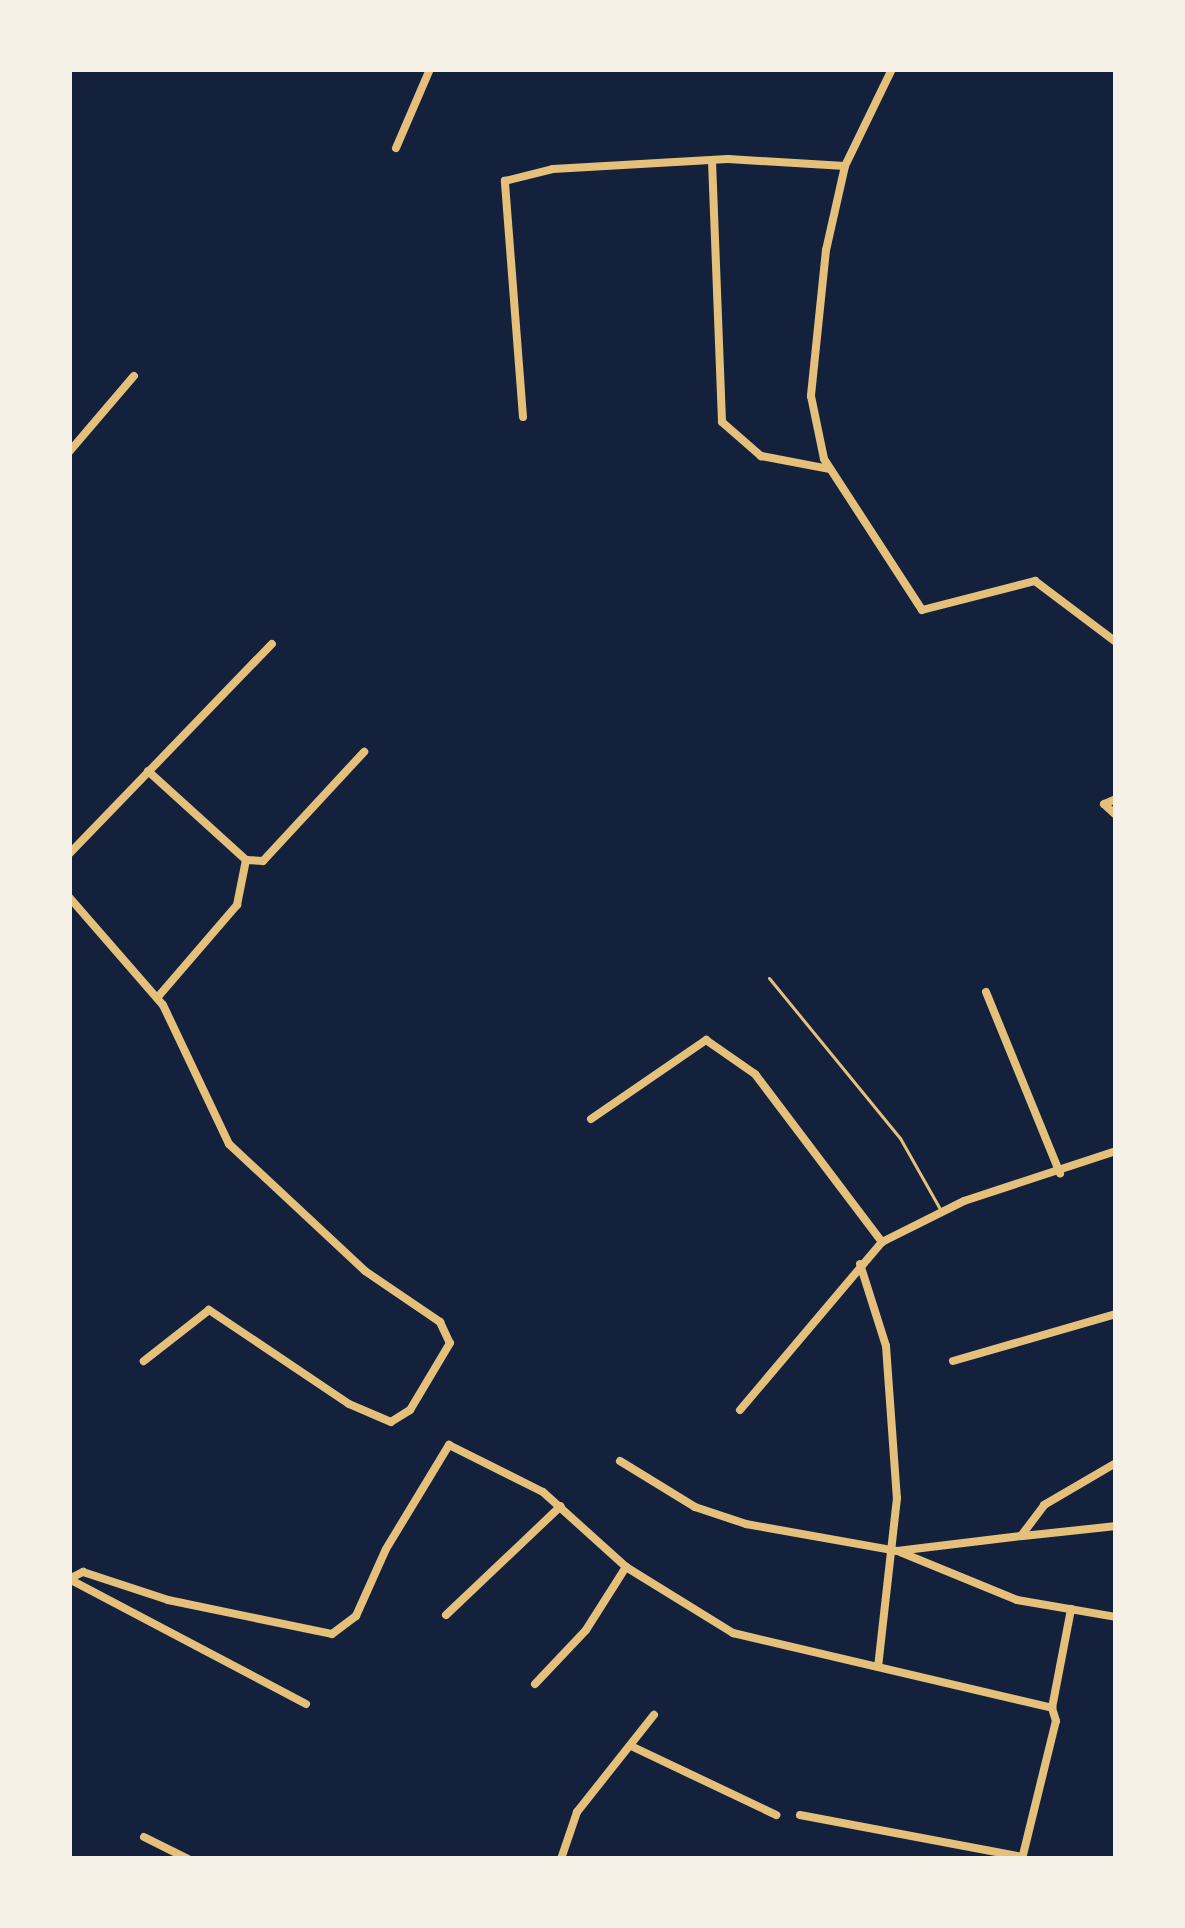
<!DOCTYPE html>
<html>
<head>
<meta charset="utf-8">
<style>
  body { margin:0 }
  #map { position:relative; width:1185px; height:1928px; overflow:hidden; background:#14213d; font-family:Overpass,sans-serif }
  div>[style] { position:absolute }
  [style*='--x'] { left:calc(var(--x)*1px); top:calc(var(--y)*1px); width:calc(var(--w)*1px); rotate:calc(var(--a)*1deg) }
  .service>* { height:3px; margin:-1.5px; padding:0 1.5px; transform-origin:1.5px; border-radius:1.5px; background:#e5c07b }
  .minor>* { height:8px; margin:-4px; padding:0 4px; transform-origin:4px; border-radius:4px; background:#e5c07b }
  span { translate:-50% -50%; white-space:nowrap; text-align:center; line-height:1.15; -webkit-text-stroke:10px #f6f1e7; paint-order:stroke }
  .frame { position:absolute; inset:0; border:72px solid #f6f1e7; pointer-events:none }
</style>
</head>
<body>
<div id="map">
  <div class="service">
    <div style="--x:769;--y:978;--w:207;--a:50.7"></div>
    <div style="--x:900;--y:1138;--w:81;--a:60.6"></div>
  </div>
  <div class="minor">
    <div style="--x:892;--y:69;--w:108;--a:115.9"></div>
    <div style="--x:845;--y:166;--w:86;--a:102.7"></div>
    <div style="--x:826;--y:250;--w:147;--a:95.9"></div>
    <div style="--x:811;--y:396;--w:64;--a:78.3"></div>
    <div style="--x:824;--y:459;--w:180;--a:57"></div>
    <div style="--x:922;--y:610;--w:117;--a:-14.4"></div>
    <div style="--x:1035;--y:581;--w:101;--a:37"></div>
    <div style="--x:396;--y:148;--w:86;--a:-66.7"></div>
    <div style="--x:712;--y:161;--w:261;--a:87.8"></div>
    <div style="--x:722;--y:422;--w:52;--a:41.1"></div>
    <div style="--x:761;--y:456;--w:69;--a:10.8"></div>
    <div style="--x:523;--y:417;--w:237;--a:-94.4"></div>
    <div style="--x:505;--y:181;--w:49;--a:-14"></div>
    <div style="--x:553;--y:169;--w:175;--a:-3.3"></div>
    <div style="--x:728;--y:159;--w:117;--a:3.4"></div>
    <div style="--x:69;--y:452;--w:100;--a:-49.5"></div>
    <div style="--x:148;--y:771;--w:132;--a:42.2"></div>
    <div style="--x:246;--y:860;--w:17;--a:3"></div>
    <div style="--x:263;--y:861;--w:149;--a:-47.2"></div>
    <div style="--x:1116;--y:799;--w:13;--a:157"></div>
    <div style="--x:1104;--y:804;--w:16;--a:43"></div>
    <div style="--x:69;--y:854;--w:292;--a:-46"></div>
    <div style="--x:69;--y:897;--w:143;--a:49"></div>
    <div style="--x:163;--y:1005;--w:154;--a:64.6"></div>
    <div style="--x:229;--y:1144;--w:186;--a:43"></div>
    <div style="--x:365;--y:1271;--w:91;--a:34.2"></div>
    <div style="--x:440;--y:1322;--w:23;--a:65"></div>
    <div style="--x:450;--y:1343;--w:78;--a:120.8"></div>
    <div style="--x:410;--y:1410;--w:22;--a:148"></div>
    <div style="--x:391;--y:1422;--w:46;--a:-156.8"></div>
    <div style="--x:349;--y:1404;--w:169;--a:-146.1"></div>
    <div style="--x:209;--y:1310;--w:83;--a:141.9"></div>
    <div style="--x:986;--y:992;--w:196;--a:67.8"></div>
    <div style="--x:157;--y:998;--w:123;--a:-49.3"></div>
    <div style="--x:237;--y:905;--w:46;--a:-78.7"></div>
    <div style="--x:591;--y:1119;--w:140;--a:-34.5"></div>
    <div style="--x:706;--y:1040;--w:60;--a:34.8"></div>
    <div style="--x:755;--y:1074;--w:211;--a:52.9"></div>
    <div style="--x:882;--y:1242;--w:92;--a:-26.6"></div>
    <div style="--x:964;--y:1201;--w:160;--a:-18.2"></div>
    <div style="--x:860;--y:1264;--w:86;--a:72.4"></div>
    <div style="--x:886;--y:1346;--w:152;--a:85.9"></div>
    <div style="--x:897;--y:1498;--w:170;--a:96.4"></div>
    <div style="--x:953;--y:1361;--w:170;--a:-16.1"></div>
    <div style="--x:740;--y:1410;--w:220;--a:-49.8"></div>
    <div style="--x:620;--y:1461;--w:88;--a:31.5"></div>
    <div style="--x:695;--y:1507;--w:54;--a:18.4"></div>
    <div style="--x:746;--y:1524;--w:153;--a:10.1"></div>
    <div style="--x:897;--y:1551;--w:125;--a:-6.9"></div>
    <div style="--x:1021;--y:1536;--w:39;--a:-53"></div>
    <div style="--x:1044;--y:1505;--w:83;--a:-30.3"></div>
    <div style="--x:1023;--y:1536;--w:94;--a:-6.1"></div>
    <div style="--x:900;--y:1552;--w:126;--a:22.3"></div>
    <div style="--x:1017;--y:1600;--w:100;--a:9.7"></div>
    <div style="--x:69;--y:1579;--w:16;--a:-27"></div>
    <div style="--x:83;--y:1572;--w:89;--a:18.2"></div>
    <div style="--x:168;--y:1600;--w:167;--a:11.7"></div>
    <div style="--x:332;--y:1634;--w:30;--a:-37"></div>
    <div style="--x:356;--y:1616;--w:73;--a:-65.9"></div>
    <div style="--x:386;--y:1549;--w:122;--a:-58.8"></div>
    <div style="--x:449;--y:1445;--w:105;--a:26.6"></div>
    <div style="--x:543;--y:1492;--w:112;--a:42.1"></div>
    <div style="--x:626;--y:1567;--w:126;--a:31.7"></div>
    <div style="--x:733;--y:1633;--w:328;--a:13.2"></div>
    <div style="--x:69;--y:1579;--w:268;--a:27.8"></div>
    <div style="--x:446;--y:1615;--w:158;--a:-43.5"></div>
    <div style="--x:535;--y:1684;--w:74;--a:-46.6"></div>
    <div style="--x:586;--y:1630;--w:75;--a:-57.6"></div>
    <div style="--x:631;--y:1746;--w:161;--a:25.4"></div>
    <div style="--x:800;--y:1815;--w:226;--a:10.7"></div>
    <div style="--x:144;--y:1837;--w:49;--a:26.6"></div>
    <div style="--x:561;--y:1859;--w:50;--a:-71.2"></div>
    <div style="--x:577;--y:1812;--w:124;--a:-51.6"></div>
    <div style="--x:1022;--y:1859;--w:142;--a:-76.2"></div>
    <div style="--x:1056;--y:1721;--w:14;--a:-107"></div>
    <div style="--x:1052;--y:1708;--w:101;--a:-79.1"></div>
  </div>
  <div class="frame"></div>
</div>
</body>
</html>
